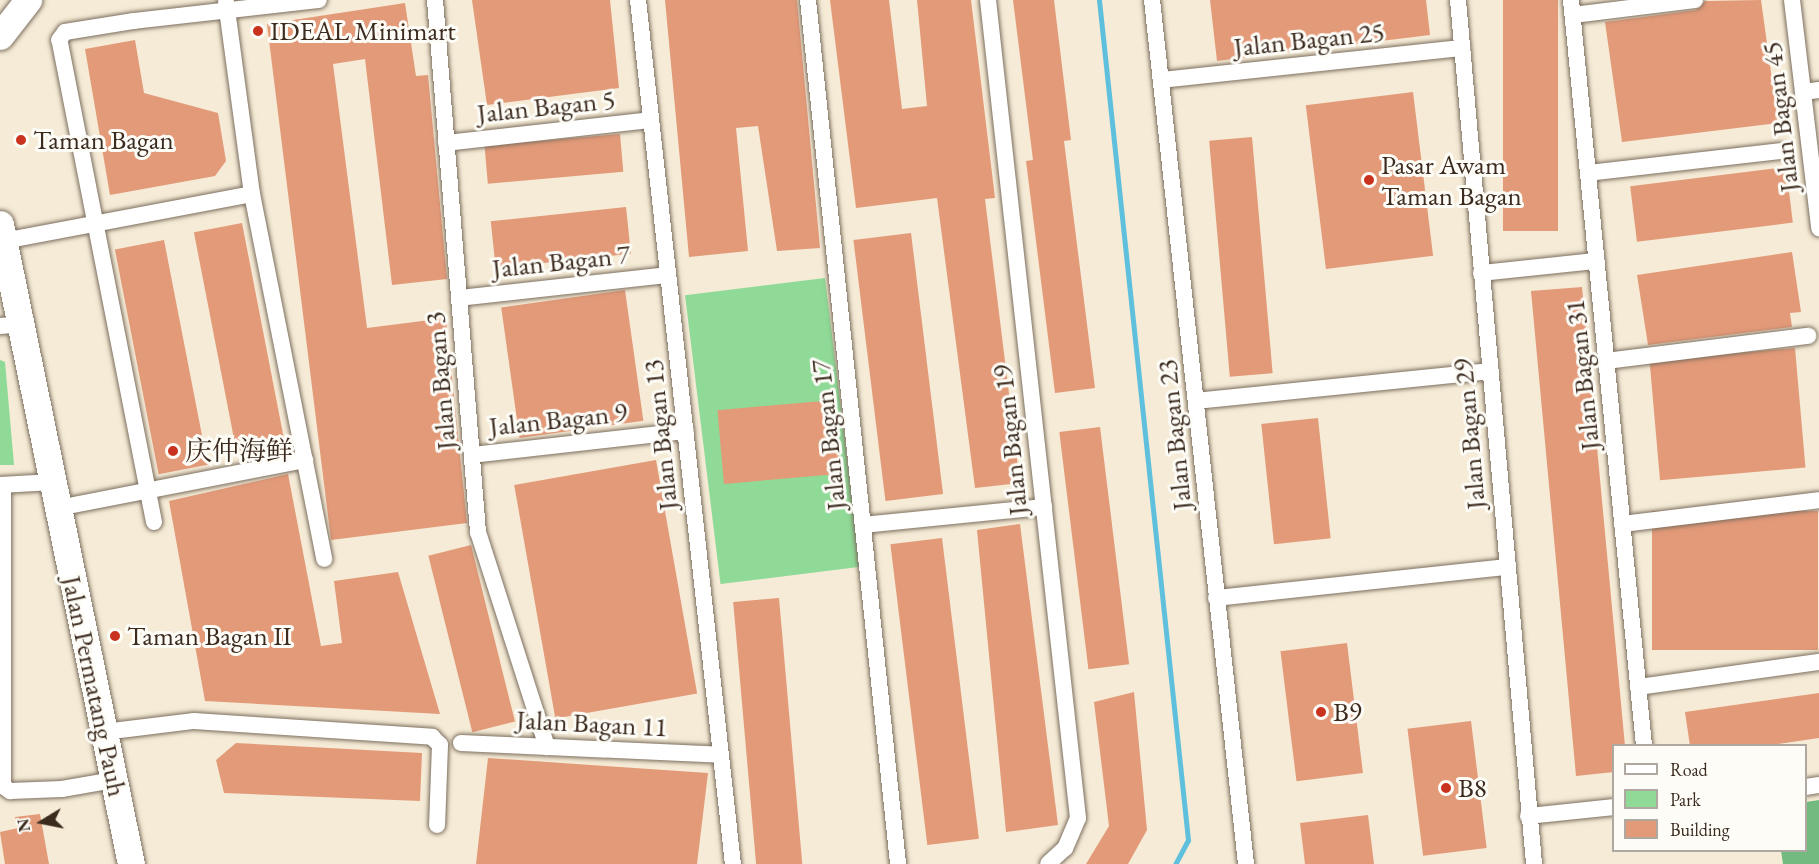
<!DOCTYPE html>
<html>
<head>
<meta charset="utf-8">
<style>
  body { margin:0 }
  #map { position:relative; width:1819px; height:864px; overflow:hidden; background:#f5ebd6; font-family:"EB Garamond","Noto Serif SC",serif }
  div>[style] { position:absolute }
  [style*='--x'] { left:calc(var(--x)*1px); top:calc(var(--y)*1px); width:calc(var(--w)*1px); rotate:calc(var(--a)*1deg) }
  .green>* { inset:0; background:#8fda97; transform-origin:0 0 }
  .forest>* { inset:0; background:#73ba80 }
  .stream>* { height:5px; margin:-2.5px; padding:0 2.5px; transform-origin:2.5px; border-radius:2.5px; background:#5fc0de }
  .building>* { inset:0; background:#e39a79; transform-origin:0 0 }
  .roads { filter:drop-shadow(0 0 2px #7c6e5e) drop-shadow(0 0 2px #7c6e5e) }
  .minor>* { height:16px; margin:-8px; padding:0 8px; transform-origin:8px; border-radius:8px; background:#fff }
  .primary>* { height:27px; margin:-13.5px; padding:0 13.5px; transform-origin:13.5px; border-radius:13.5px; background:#fff }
  .dots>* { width:16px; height:16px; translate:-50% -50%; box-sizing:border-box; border:3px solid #fdfcf7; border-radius:50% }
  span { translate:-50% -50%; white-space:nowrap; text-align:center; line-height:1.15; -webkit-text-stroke:6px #fdfcf7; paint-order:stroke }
  .poi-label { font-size:27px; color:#3b2a1e }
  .left { translate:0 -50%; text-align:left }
  .street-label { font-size:27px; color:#3b2a1e }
  .legend { position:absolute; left:1612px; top:744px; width:195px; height:108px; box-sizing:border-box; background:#fdfcf7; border:2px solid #afa8a0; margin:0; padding:8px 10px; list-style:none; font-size:18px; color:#3b2a1e }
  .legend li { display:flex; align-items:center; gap:12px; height:30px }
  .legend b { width:30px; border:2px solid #afa8a0 }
  .north { position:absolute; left:12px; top:792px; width:60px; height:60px; -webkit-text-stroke:4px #fdfcf7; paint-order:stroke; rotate:260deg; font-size:16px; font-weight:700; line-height:24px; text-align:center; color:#3b2a1e }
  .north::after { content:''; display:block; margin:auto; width:21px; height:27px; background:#3b2a1e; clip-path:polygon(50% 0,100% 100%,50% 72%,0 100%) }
</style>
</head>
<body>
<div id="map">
  <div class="green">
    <div style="left:825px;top:278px;width:291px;height:141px;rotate:83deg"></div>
    <div style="clip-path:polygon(0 360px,5px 362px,14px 465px,0 465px)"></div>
  </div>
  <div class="forest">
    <div style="clip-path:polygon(1819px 800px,1819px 864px,1783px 864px,1781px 851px,1806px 850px,1806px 802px)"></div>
  </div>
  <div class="stream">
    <div style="--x:1099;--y:0;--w:845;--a:83.95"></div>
    <div style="--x:1188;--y:840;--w:27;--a:118"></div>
  </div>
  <div class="building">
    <div style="clip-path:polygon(472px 0,610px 0,619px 88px,487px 105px)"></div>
    <div style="clip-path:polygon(665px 0,797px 0,820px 248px,777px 251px,758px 126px,736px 128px,748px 251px,689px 257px)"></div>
    <div style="clip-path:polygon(830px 0,889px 0,902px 109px,927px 106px,917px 0,971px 0,995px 198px,985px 199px,1020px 483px,975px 488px,937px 198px,856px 208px)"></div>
    <div style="clip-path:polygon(1013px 0,1054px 0,1071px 140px,1064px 141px,1095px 388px,1055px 393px,1026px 161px,1033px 160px)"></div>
    <div style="clip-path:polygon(1210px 0,1426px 0,1430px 35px,1217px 61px)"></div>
    <div style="left:1503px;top:0;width:55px;height:231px"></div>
    <div style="clip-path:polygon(1761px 0,1778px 123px,1622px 142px,1605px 22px,1696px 10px,1705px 1px)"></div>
    <div style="clip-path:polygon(405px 3px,416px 76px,428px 75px,447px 279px,392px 285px,365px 59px,333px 64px,367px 328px,446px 318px,467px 523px,331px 540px,267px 24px)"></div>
    <div style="clip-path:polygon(135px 40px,144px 93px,218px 113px,226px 161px,215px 176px,110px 195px,85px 49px)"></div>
    <div style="left:1413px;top:92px;width:165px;height:108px;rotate:83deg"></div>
    <div style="left:620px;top:134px;width:38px;height:136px;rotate:85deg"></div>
    <div style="left:1252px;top:137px;width:237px;height:43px;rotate:85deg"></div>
    <div style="left:1786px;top:167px;width:56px;height:157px;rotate:83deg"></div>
    <div style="left:626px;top:207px;width:47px;height:136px;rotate:84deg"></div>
    <div style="left:242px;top:223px;width:228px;height:49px;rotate:79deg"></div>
    <div style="left:911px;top:233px;width:263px;height:58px;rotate:83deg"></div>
    <div style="left:164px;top:240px;width:229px;height:50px;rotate:79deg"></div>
    <div style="clip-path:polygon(1792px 252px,1801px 312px,1790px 313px,1792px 327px,1648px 345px,1637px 275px)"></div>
    <div style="clip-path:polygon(1582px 287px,1625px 746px,1614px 746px,1614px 772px,1576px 776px,1531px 291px)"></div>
    <div style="left:625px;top:290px;width:132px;height:125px;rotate:82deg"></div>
    <div style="left:1795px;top:348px;width:120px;height:146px;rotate:85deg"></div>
    <div style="left:834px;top:400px;width:74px;height:117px;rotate:85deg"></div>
    <div style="left:1318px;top:418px;width:121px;height:57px;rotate:84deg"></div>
    <div style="left:1100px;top:427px;width:239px;height:41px;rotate:83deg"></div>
    <div style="left:656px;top:460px;width:237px;height:144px;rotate:80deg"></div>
    <div style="clip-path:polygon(288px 474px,321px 646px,342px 643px,334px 581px,398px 572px,440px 714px,205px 701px,169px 501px)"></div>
    <div style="left:1818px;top:511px;width:139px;height:166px;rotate:90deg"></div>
    <div style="clip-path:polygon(1020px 524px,1058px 825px,1006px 832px,977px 530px)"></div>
    <div style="left:942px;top:538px;width:303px;height:52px;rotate:83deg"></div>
    <div style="left:471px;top:545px;width:182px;height:44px;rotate:76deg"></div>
    <div style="left:779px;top:598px;width:267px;height:46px;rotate:85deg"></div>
    <div style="left:1347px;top:643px;width:131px;height:67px;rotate:83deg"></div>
    <div style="clip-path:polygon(1134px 692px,1147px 830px,1128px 864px,1086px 864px,1109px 826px,1094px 702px)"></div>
    <div style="clip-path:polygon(1819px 693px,1819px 738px,1764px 746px,1690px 746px,1685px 712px)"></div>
    <div style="left:1471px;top:721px;width:128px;height:64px;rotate:83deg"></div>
    <div style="clip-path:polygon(236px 743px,422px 753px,420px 801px,224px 793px,216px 760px)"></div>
    <div style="clip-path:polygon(488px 758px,708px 773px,697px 864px,476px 864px)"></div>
    <div style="clip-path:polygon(40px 814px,49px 864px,5px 864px,0 832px,18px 828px,15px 817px)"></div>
    <div style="clip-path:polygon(1368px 815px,1374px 864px,1305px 864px,1300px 823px)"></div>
  </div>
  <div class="roads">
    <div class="minor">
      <div style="--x:435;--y:0;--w:534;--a:85.38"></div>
      <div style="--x:478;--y:532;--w:226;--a:72.2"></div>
      <div style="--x:638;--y:0;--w:869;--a:83.73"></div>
      <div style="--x:808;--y:0;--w:869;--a:84.05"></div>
      <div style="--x:988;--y:0;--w:823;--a:83.72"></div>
      <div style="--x:1078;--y:818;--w:33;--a:113"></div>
      <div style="--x:1065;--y:848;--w:23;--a:137"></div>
      <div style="--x:1152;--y:0;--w:869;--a:83.79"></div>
      <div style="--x:1458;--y:0;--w:867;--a:84.97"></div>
      <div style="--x:1571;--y:0;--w:750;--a:84.41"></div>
      <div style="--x:1792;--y:0;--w:230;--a:83.2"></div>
      <div style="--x:226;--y:2;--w:194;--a:82.3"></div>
      <div style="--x:252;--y:194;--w:372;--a:78.8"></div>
      <div style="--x:1573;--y:15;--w:123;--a:-7"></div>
      <div style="--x:1161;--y:80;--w:303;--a:-6.1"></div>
      <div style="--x:1803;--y:92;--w:16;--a:-7"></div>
      <div style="--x:446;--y:143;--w:206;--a:-6.4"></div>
      <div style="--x:1588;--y:173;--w:194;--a:-6.5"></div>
      <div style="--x:4;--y:241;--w:252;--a:-10.7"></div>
      <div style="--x:1481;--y:273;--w:116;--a:-6"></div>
      <div style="--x:459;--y:298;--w:210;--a:-6.3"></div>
      <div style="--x:0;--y:326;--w:21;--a:-5"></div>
      <div style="--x:1606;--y:361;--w:204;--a:-7.1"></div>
      <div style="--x:1196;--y:401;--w:296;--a:-5.8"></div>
      <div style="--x:472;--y:455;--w:215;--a:-6.4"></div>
      <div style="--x:0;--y:485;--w:53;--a:-3.2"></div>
      <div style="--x:3;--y:485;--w:301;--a:90"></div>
      <div style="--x:3;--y:786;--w:9;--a:36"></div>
      <div style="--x:10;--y:791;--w:52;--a:-2.2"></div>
      <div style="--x:62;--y:789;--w:53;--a:-9.8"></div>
      <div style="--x:58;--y:508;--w:252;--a:-11"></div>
      <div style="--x:154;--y:522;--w:491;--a:-101.1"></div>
      <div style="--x:59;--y:40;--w:10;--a:-53"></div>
      <div style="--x:65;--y:32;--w:70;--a:-9.1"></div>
      <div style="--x:134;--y:21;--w:186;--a:-6.5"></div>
      <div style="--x:1622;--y:524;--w:198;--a:-6.9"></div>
      <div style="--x:863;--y:525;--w:182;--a:-5.7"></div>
      <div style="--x:1216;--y:598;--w:292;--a:-6.1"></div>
      <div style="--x:1638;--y:687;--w:183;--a:-7.9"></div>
      <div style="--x:104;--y:732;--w:91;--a:-7"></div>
      <div style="--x:194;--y:721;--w:239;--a:3.8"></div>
      <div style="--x:432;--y:737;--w:11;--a:45"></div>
      <div style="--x:440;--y:745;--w:80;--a:92.1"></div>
      <div style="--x:461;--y:743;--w:260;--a:2.6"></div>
      <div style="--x:1806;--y:787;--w:13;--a:-9"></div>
      <div style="--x:1528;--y:816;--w:86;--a:-6"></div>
    </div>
    <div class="primary">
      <div style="--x:0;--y:36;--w:46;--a:-52.1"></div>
      <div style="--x:0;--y:224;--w:653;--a:78.43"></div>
    </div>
  </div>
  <div class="dots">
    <div style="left:258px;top:31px;background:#c8321e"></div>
    <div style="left:21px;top:140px;background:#c8321e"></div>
    <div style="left:1369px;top:180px;background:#c8321e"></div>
    <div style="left:173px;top:451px;background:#c8321e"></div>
    <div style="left:115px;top:636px;background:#c8321e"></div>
    <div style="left:1321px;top:712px;background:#c8321e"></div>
    <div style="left:1446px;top:788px;background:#c8321e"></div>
  </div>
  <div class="poi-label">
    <span class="left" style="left:270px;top:31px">IDEAL Minimart</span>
    <span class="left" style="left:33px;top:140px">Taman Bagan</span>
    <span class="left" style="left:1381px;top:180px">Pasar Awam<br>Taman Bagan</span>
    <span class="left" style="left:185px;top:451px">庆仲海鲜</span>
    <span class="left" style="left:127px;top:636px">Taman Bagan II</span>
    <span class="left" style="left:1333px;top:712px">B9</span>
    <span class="left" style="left:1458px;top:788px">B8</span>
  </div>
  <div class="street-label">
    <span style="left:1309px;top:39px;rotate:-6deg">Jalan Bagan 25</span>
    <span style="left:546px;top:106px;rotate:-6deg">Jalan Bagan 5</span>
    <span style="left:1780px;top:117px;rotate:-97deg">Jalan Bagan 45</span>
    <span style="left:561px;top:261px;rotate:-6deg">Jalan Bagan 7</span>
    <span style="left:1582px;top:375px;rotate:-96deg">Jalan Bagan 31</span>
    <span style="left:440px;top:381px;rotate:-95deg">Jalan Bagan 3</span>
    <span style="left:558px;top:419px;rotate:-6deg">Jalan Bagan 9</span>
    <span style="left:1469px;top:434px;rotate:-95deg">Jalan Bagan 29</span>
    <span style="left:660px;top:435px;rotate:-96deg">Jalan Bagan 13</span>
    <span style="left:828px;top:435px;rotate:-96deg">Jalan Bagan 17</span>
    <span style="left:1174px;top:435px;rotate:-96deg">Jalan Bagan 23</span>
    <span style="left:1010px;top:440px;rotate:-96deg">Jalan Bagan 19</span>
    <span style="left:95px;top:686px;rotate:78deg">Jalan Permatang Pauh</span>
    <span style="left:592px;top:723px;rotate:3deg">Jalan Bagan 11</span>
  </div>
  <ul class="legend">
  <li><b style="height:8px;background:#fff"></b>Road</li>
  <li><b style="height:16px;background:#8fda97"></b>Park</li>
  <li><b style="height:16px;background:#e39a79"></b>Building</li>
  </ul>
  <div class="north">N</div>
</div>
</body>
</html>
